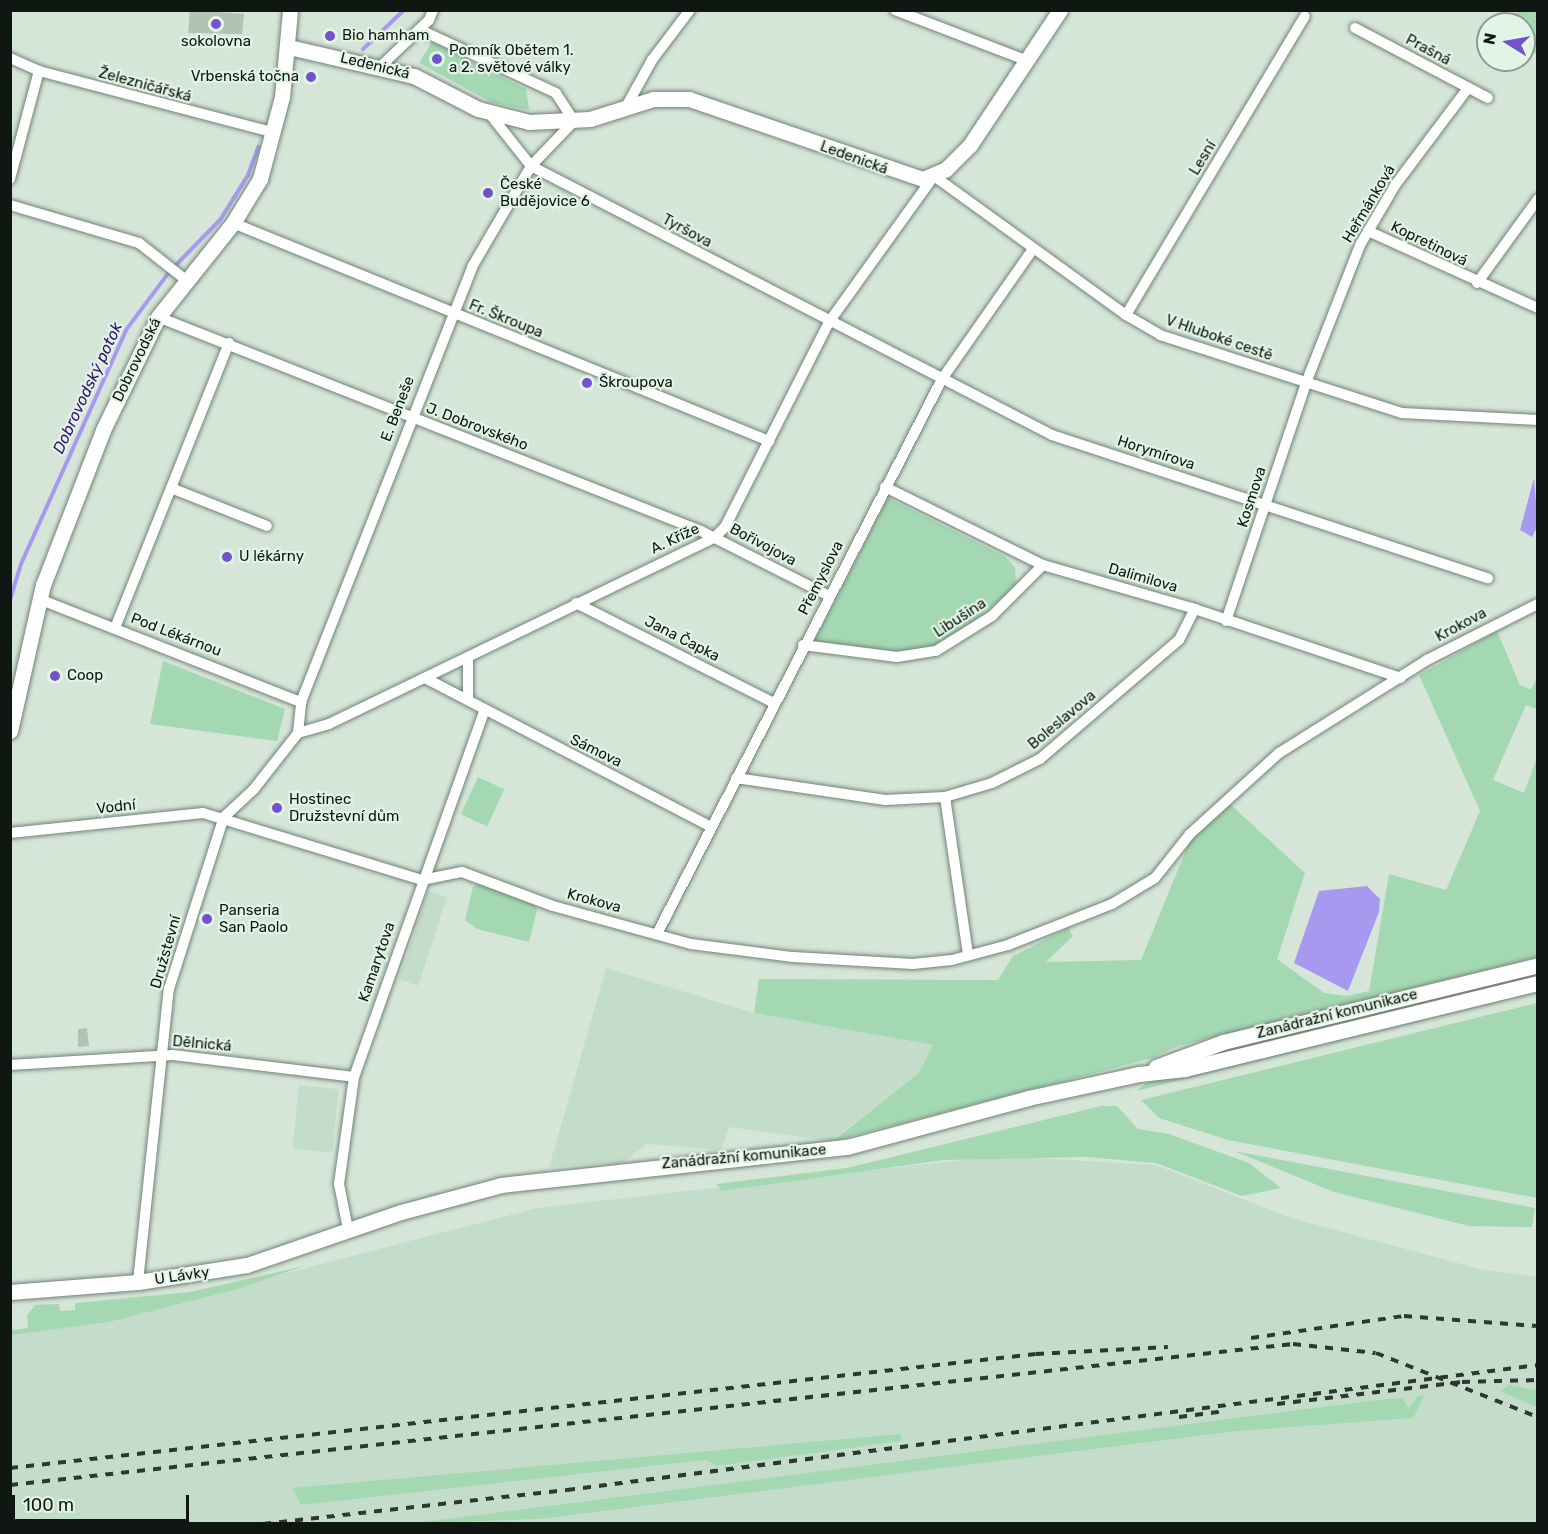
<!DOCTYPE html>
<html>
<head>
<meta charset="utf-8">
<style>
  body { margin:0 }
  #map { position:relative; width:1548px; height:1534px; overflow:hidden; background:#d5e6d9; font-family:Rubik,sans-serif }
  div>[style] { position:absolute }
  [style*='--x'] { left:calc(var(--x)*1px); top:calc(var(--y)*1px); width:calc(var(--w)*1px); rotate:calc(var(--a)*1deg) }
  .built>* { inset:0; background:#c4ddca; transform-origin:0 0 }
  .green>* { inset:0; background:#a4d8b2; transform-origin:0 0 }
  .water>* { inset:0; background:#a799f0 }
  .stream>* { height:4px; margin:-2px; padding:0 2px; transform-origin:2px; border-radius:2px; background:#a799f0 }
  .building>* { inset:0; background:#b2c3b6 }
  .roads { filter:drop-shadow(0 0 2px #728276) drop-shadow(0 0 2px #728276) }
  .street>* { height:10px; margin:-5px; padding:0 5px; transform-origin:5px; border-radius:5px; background:#fff }
  .secondary>* { height:15px; margin:-7.5px; padding:0 7.5px; transform-origin:7.5px; border-radius:7.5px; background:#fff }
  .rail>* { height:4px; margin-top:-2px; transform-origin:0; background:repeating-linear-gradient(90deg,#2f3731 0 8px,transparent 0 16px) }
  .dots>* { width:16px; height:16px; translate:-50% -50%; box-sizing:border-box; border:3px solid #e2f4e6; border-radius:50% }
  span { translate:-50% -50%; white-space:nowrap; text-align:center; line-height:1.15; -webkit-text-stroke:4.5px #e2f4e6; paint-order:stroke }
  .poi-label { font-size:15px; color:#101611 }
  .left { translate:0 -50%; text-align:left }
  .right { translate:-100% -50%; text-align:right }
  .street-label { font-size:15px; color:#101611 }
  .water-label { font-size:16px; color:#340e75; font-style:italic }
  .frame { position:absolute; inset:0; border:12px solid #101611; pointer-events:none }
  .north { position:absolute; left:1476px; top:12px; width:60px; height:60px; box-sizing:border-box; background:#e2f4e6; border:2px solid #8e9b91; border-radius:50%; rotate:281deg; font-size:16px; font-weight:700; line-height:24px; text-align:center; color:#101611 }
  .north::after { content:''; display:block; margin:auto; width:21px; height:27px; background:#7253cd; clip-path:polygon(50% 0,100% 100%,50% 72%,0 100%) }
  .scale { position:absolute; left:12px; top:1495px; width:177px; height:27px; box-sizing:border-box; border:3px solid #101611; border-top:0; padding-left:8px; font-size:18px; line-height:21px; white-space:nowrap; color:#101611; -webkit-text-stroke:4px #e2f4e6; paint-order:stroke }
</style>
</head>
<body>
<div id="map">
  <div class="built">
    <div style="left:428px;top:891px;width:20px;height:93px;rotate:18deg"></div>
    <div style="clip-path:polygon(606px 968px,754px 1013px,933px 1045px,921px 1073px,831px 1141px,729px 1127px,721px 1150px,646px 1144px,624px 1162px,549px 1167px)"></div>
    <div style="left:299px;top:1085px;width:40px;height:64px;rotate:6deg"></div>
    <div style="clip-path:polygon(997px 1156px,1156px 1165px,1291px 1218px,1480px 1269px,1537px 1277px,1537px 1523px,11px 1524px,11px 1332px,129px 1314px,537px 1208px)"></div>
  </div>
  <div class="green">
    <div style="clip-path:polygon(1517px 11px,1537px 11px,1537px 53px,1524px 54px,1524px 24px,1506px 24px)"></div>
    <div style="clip-path:polygon(432px 42px,526px 89px,529px 110px,493px 103px,419px 63px)"></div>
    <div style="clip-path:polygon(888px 498px,1004px 556px,1015px 567px,1016px 586px,959px 634px,929px 649px,885px 652px,814px 642px)"></div>
    <div style="clip-path:polygon(1497px 631px,1520px 685px,1531px 690px,1537px 677px,1537px 709px,1526px 705px,1493px 780px,1524px 793px,1537px 757px,1537px 957px,1178px 1046px,1152px 1058px,833px 1141px,919px 1073px,933px 1045px,754px 1013px,759px 979px,998px 980px,1013px 956px,1068px 928px,1073px 936px,1046px 962px,1141px 960px,1191px 838px,1230px 804px,1305px 873px,1277px 959px,1324px 993px,1347px 996px,1369px 991px,1389px 874px,1446px 890px,1480px 811px,1419px 675px)"></div>
    <div style="clip-path:polygon(163px 661px,285px 709px,277px 741px,150px 724px)"></div>
    <div style="left:478px;top:777px;width:29px;height:41px;rotate:25deg"></div>
    <div style="clip-path:polygon(478px 883px,534px 905px,537px 910px,529px 942px,477px 929px,465px 920px,473px 887px)"></div>
    <div style="clip-path:polygon(1537px 971px,1537px 975px,1181px 1062px,1196px 1056px)"></div>
    <div style="clip-path:polygon(1537px 989px,1537px 992px,1136px 1091px,1151px 1080px,1190px 1076px)"></div>
    <div style="clip-path:polygon(1537px 1003px,1537px 1198px,1228px 1140px,1159px 1118px,1141px 1100px)"></div>
    <div style="clip-path:polygon(1101px 1106px,1117px 1106px,1138px 1129px,1169px 1134px,1249px 1163px,1281px 1188px,1242px 1196px,1156px 1163px,1086px 1157px,943px 1160px,722px 1191px,716px 1184px,847px 1168px)"></div>
    <div style="clip-path:polygon(1234px 1151px,1535px 1208px,1532px 1227px,1469px 1226px,1334px 1192px)"></div>
    <div style="clip-path:polygon(304px 1266px,241px 1288px,109px 1322px,11px 1335px,11px 1330px,28px 1328px,27px 1316px,35px 1305px,59px 1304px,60px 1311px,75px 1310px,75px 1303px,190px 1292px)"></div>
    <div style="clip-path:polygon(1509px 1385px,1537px 1390px,1537px 1407px,1500px 1391px)"></div>
    <div style="clip-path:polygon(1425px 1394px,1413px 1418px,1237px 1431px,539px 1519px,416px 1523px,1378px 1400px,1402px 1398px,1409px 1409px,1417px 1397px)"></div>
    <div style="clip-path:polygon(901px 1434px,901px 1441px,717px 1466px,706px 1460px,678px 1463px,301px 1505px,292px 1488px)"></div>
  </div>
  <div class="water">
    <div style="clip-path:polygon(1534px 478px,1538px 525px,1532px 537px,1520px 530px)"></div>
    <div style="clip-path:polygon(1367px 886px,1380px 899px,1379px 912px,1348px 991px,1294px 963px,1319px 891px)"></div>
  </div>
  <div class="stream">
    <div style="--x:363;--y:49;--w:57;--a:-43.6"></div>
    <div style="--x:10;--y:600;--w:38;--a:-73"></div>
    <div style="--x:21;--y:564;--w:256;--a:-65.8"></div>
    <div style="--x:126;--y:330;--w:74;--a:-53.3"></div>
    <div style="--x:170;--y:271;--w:71;--a:-45.6"></div>
    <div style="--x:220;--y:220;--w:53;--a:-58.1"></div>
    <div style="--x:248;--y:175;--w:30;--a:-70"></div>
  </div>
  <div class="building">
    <div style="clip-path:polygon(190px 10px,244px 14px,242px 34px,188px 33px)"></div>
    <div style="clip-path:polygon(87px 1028px,89px 1046px,78px 1047px,78px 1029px)"></div>
  </div>
  <div class="roads">
    <div class="street">
      <div style="--x:895;--y:10;--w:142;--a:21"></div>
      <div style="--x:1355;--y:28;--w:150;--a:27.8"></div>
      <div style="--x:10;--y:58;--w:32;--a:24"></div>
      <div style="--x:39;--y:71;--w:244;--a:14.7"></div>
      <div style="--x:380;--y:67;--w:68;--a:-43.8"></div>
      <div style="--x:429;--y:20;--w:11;--a:-68"></div>
      <div style="--x:626;--y:107;--w:54;--a:-61"></div>
      <div style="--x:652;--y:60;--w:63;--a:-52.8"></div>
      <div style="--x:489;--y:113;--w:68;--a:51.6"></div>
      <div style="--x:531;--y:166;--w:586;--a:27.31"></div>
      <div style="--x:1052;--y:435;--w:459;--a:18.2"></div>
      <div style="--x:10;--y:179;--w:112;--a:-75"></div>
      <div style="--x:10;--y:205;--w:134;--a:16.4"></div>
      <div style="--x:139;--y:243;--w:60;--a:38.2"></div>
      <div style="--x:233;--y:223;--w:579;--a:22.13"></div>
      <div style="--x:1368;--y:231;--w:187;--a:24.4"></div>
      <div style="--x:1477;--y:283;--w:104;--a:-54"></div>
      <div style="--x:1126;--y:315;--w:348;--a:-59.1"></div>
      <div style="--x:158;--y:317;--w:584;--a:21.51"></div>
      <div style="--x:701;--y:531;--w:144;--a:26.9"></div>
      <div style="--x:885;--y:487;--w:176;--a:26.3"></div>
      <div style="--x:1043;--y:565;--w:158;--a:16.1"></div>
      <div style="--x:1195;--y:609;--w:217;--a:18.5"></div>
      <div style="--x:171;--y:488;--w:103;--a:21.6"></div>
      <div style="--x:39;--y:599;--w:282;--a:21.5"></div>
      <div style="--x:576;--y:603;--w:222;--a:26.8"></div>
      <div style="--x:1226;--y:621;--w:251;--a:-71.4"></div>
      <div style="--x:1306;--y:383;--w:148;--a:-68.6"></div>
      <div style="--x:1360;--y:245;--w:71;--a:-59.5"></div>
      <div style="--x:1396;--y:184;--w:120;--a:-53.1"></div>
      <div style="--x:115;--y:628;--w:307;--a:-68.2"></div>
      <div style="--x:803;--y:645;--w:95;--a:7.3"></div>
      <div style="--x:897;--y:657;--w:39;--a:-9"></div>
      <div style="--x:936;--y:651;--w:66;--a:-32"></div>
      <div style="--x:992;--y:616;--w:72;--a:-45"></div>
      <div style="--x:425;--y:678;--w:322;--a:27.5"></div>
      <div style="--x:468;--y:700;--w:42;--a:-90"></div>
      <div style="--x:298;--y:733;--w:32;--a:-16"></div>
      <div style="--x:329;--y:724;--w:429;--a:-25.8"></div>
      <div style="--x:715;--y:537;--w:14;--a:-45"></div>
      <div style="--x:725;--y:527;--w:230;--a:-63.1"></div>
      <div style="--x:829;--y:322;--w:180;--a:-54.3"></div>
      <div style="--x:934;--y:176;--w:237;--a:35.9"></div>
      <div style="--x:1126;--y:315;--w:39;--a:30"></div>
      <div style="--x:1160;--y:335;--w:254;--a:17.9"></div>
      <div style="--x:1402;--y:413;--w:136;--a:2.9"></div>
      <div style="--x:298;--y:733;--w:31;--a:-84"></div>
      <div style="--x:301;--y:702;--w:467;--a:-68.5"></div>
      <div style="--x:472;--y:267;--w:117;--a:-59.7"></div>
      <div style="--x:531;--y:166;--w:62;--a:-46.3"></div>
      <div style="--x:574;--y:121;--w:33;--a:-123"></div>
      <div style="--x:556;--y:93;--w:151;--a:-155"></div>
      <div style="--x:736;--y:778;--w:151;--a:8.4"></div>
      <div style="--x:885;--y:800;--w:60;--a:-2.9"></div>
      <div style="--x:945;--y:797;--w:49;--a:-16.6"></div>
      <div style="--x:992;--y:783;--w:54;--a:-26.6"></div>
      <div style="--x:1040;--y:759;--w:183;--a:-40.6"></div>
      <div style="--x:1179;--y:640;--w:35;--a:-63"></div>
      <div style="--x:945;--y:797;--w:160;--a:81.7"></div>
      <div style="--x:10;--y:833;--w:194;--a:-5.9"></div>
      <div style="--x:203;--y:813;--w:229;--a:17"></div>
      <div style="--x:422;--y:880;--w:41;--a:-11.3"></div>
      <div style="--x:462;--y:872;--w:97;--a:20.5"></div>
      <div style="--x:553;--y:906;--w:143;--a:15.4"></div>
      <div style="--x:691;--y:944;--w:103;--a:7.3"></div>
      <div style="--x:793;--y:957;--w:120;--a:3.3"></div>
      <div style="--x:913;--y:964;--w:39;--a:-6"></div>
      <div style="--x:952;--y:960;--w:58;--a:-15"></div>
      <div style="--x:1008;--y:945;--w:112;--a:-21.5"></div>
      <div style="--x:1112;--y:904;--w:50;--a:-31.2"></div>
      <div style="--x:1155;--y:878;--w:56;--a:-51.5"></div>
      <div style="--x:1190;--y:834;--w:120;--a:-42.3"></div>
      <div style="--x:1279;--y:753;--w:175;--a:-32.1"></div>
      <div style="--x:1427;--y:660;--w:124;--a:-26.8"></div>
      <div style="--x:657;--y:934;--w:624;--a:-62.82"></div>
      <div style="--x:942;--y:379;--w:159;--a:-55"></div>
      <div style="--x:10;--y:1065;--w:163;--a:-3.5"></div>
      <div style="--x:173;--y:1055;--w:182;--a:6.9"></div>
      <div style="--x:348;--y:1229;--w:46;--a:-101.3"></div>
      <div style="--x:339;--y:1184;--w:108;--a:-82"></div>
      <div style="--x:354;--y:1077;--w:388;--a:-70.4"></div>
      <div style="--x:138;--y:1282;--w:295;--a:-84"></div>
      <div style="--x:169;--y:989;--w:181;--a:-72.3"></div>
      <div style="--x:224;--y:817;--w:41;--a:-43"></div>
      <div style="--x:254;--y:789;--w:71;--a:-51.8"></div>
    </div>
    <div class="secondary">
      <div style="--x:289;--y:47;--w:128;--a:13.1"></div>
      <div style="--x:414;--y:76;--w:72;--a:27.3"></div>
      <div style="--x:478;--y:109;--w:53;--a:14.3"></div>
      <div style="--x:529;--y:122;--w:61;--a:-2.8"></div>
      <div style="--x:590;--y:119;--w:66;--a:-17.6"></div>
      <div style="--x:653;--y:99;--w:36;--a:0"></div>
      <div style="--x:689;--y:99;--w:247;--a:18.9"></div>
      <div style="--x:923;--y:179;--w:25;--a:-23"></div>
      <div style="--x:946;--y:169;--w:34;--a:-45"></div>
      <div style="--x:970;--y:145;--w:162;--a:-56.3"></div>
      <div style="--x:10;--y:731;--w:150;--a:-77.3"></div>
      <div style="--x:43;--y:585;--w:166;--a:-68.8"></div>
      <div style="--x:103;--y:430;--w:126;--a:-64"></div>
      <div style="--x:158;--y:317;--w:120;--a:-51.4"></div>
      <div style="--x:233;--y:223;--w:52;--a:-58.5"></div>
      <div style="--x:260;--y:179;--w:85;--a:-75"></div>
      <div style="--x:282;--y:97;--w:87;--a:-84.7"></div>
      <div style="--x:1156;--y:1067;--w:72;--a:-20.5"></div>
      <div style="--x:1223;--y:1042;--w:324;--a:-13.7"></div>
      <div style="--x:10;--y:1292;--w:128;--a:-4.5"></div>
      <div style="--x:138;--y:1282;--w:110;--a:-8.9"></div>
      <div style="--x:247;--y:1265;--w:163;--a:-19"></div>
      <div style="--x:401;--y:1212;--w:104;--a:-15.1"></div>
      <div style="--x:501;--y:1185;--w:348;--a:-6.3"></div>
      <div style="--x:847;--y:1147;--w:188;--a:-15.1"></div>
      <div style="--x:1028;--y:1098;--w:114;--a:-12.2"></div>
      <div style="--x:1139;--y:1074;--w:46;--a:-6.2"></div>
      <div style="--x:1185;--y:1069;--w:363;--a:-13.7"></div>
    </div>
  </div>
  <div class="rail">
    <div style="--x:1251;--y:1338;--w:155;--a:-8.2"></div>
    <div style="--x:1404;--y:1316;--w:134;--a:4.3"></div>
    <div style="--x:1277;--y:1404;--w:186;--a:-6.8"></div>
    <div style="--x:1462;--y:1382;--w:76;--a:-1.5"></div>
    <div style="--x:1179;--y:1417;--w:47;--a:-7.3"></div>
    <div style="--x:10;--y:1468;--w:1032;--a:-6.34"></div>
    <div style="--x:1036;--y:1354;--w:132;--a:-3"></div>
    <div style="--x:10;--y:1485;--w:1291;--a:-6.27"></div>
    <div style="--x:1293;--y:1344;--w:83;--a:6.2"></div>
    <div style="--x:1376;--y:1353;--w:174;--a:21.6"></div>
    <div style="--x:263;--y:1524;--w:306;--a:-6.4"></div>
    <div style="--x:567;--y:1490;--w:979;--a:-7.34"></div>
  </div>
  <div class="dots">
    <div style="left:216px;top:24px;background:#7253cd"></div>
    <div style="left:330px;top:36px;background:#7253cd"></div>
    <div style="left:437px;top:59px;background:#7253cd"></div>
    <div style="left:311px;top:77px;background:#7253cd"></div>
    <div style="left:488px;top:193px;background:#7253cd"></div>
    <div style="left:587px;top:383px;background:#7253cd"></div>
    <div style="left:227px;top:557px;background:#7253cd"></div>
    <div style="left:55px;top:676px;background:#7253cd"></div>
    <div style="left:277px;top:808px;background:#7253cd"></div>
    <div style="left:207px;top:919px;background:#7253cd"></div>
  </div>
  <div class="poi-label">
    <span class="left" style="left:342px;top:36px">Bio hamham</span>
    <span style="left:216px;top:42px">sokolovna</span>
    <span class="left" style="left:449px;top:59px">Pomník Obětem 1.<br>a 2. světové války</span>
    <span class="right" style="left:299px;top:77px">Vrbenská točna</span>
    <span class="left" style="left:500px;top:193px">České<br>Budějovice 6</span>
    <span class="left" style="left:599px;top:383px">Škroupova</span>
    <span class="left" style="left:239px;top:557px">U lékárny</span>
    <span class="left" style="left:67px;top:676px">Coop</span>
    <span class="left" style="left:289px;top:808px">Hostinec<br>Družstevní dům</span>
    <span class="left" style="left:219px;top:919px">Panseria<br>San Paolo</span>
  </div>
  <div class="street-label">
    <span style="left:1428px;top:50px;rotate:28deg">Prašná</span>
    <span style="left:375px;top:66px;rotate:14deg">Ledenická</span>
    <span style="left:145px;top:85px;rotate:15deg">Železničářská</span>
    <span style="left:854px;top:158px;rotate:20deg">Ledenická</span>
    <span style="left:1203px;top:158px;rotate:-59deg">Lesní</span>
    <span style="left:1369px;top:204px;rotate:-59deg">Heřmánková</span>
    <span style="left:687px;top:231px;rotate:28deg">Tyršova</span>
    <span style="left:1429px;top:244px;rotate:26deg">Kopretinová</span>
    <span style="left:506px;top:319px;rotate:22deg">Fr. Škroupa</span>
    <span style="left:1219px;top:338px;rotate:19deg">V Hluboké cestě</span>
    <span style="left:137px;top:360px;rotate:-64deg">Dobrovodská</span>
    <span style="left:398px;top:409px;rotate:-69deg">E. Beneše</span>
    <span style="left:477px;top:427px;rotate:21deg">J. Dobrovského</span>
    <span style="left:1156px;top:453px;rotate:18deg">Horymírova</span>
    <span style="left:1252px;top:497px;rotate:-72deg">Kosmova</span>
    <span style="left:675px;top:539px;rotate:-25deg">A. Kříže</span>
    <span style="left:763px;top:545px;rotate:28deg">Bořivojova</span>
    <span style="left:821px;top:578px;rotate:-63deg">Přemyslova</span>
    <span style="left:1143px;top:578px;rotate:16deg">Dalimilova</span>
    <span style="left:960px;top:618px;rotate:-33deg">Libušina</span>
    <span style="left:1461px;top:625px;rotate:-28deg">Krokova</span>
    <span style="left:176px;top:635px;rotate:21deg">Pod Lékárnou</span>
    <span style="left:682px;top:639px;rotate:27deg">Jana Čapka</span>
    <span style="left:1062px;top:720px;rotate:-40deg">Boleslavova</span>
    <span style="left:596px;top:751px;rotate:26deg">Sámova</span>
    <span style="left:116px;top:807px;rotate:-6deg">Vodní</span>
    <span style="left:594px;top:901px;rotate:15deg">Krokova</span>
    <span style="left:166px;top:952px;rotate:-74deg">Družstevní</span>
    <span style="left:377px;top:962px;rotate:-71deg">Kamarytova</span>
    <span style="left:1337px;top:1014px;rotate:-14deg">Zanádražní komunikace</span>
    <span style="left:202px;top:1044px;rotate:5deg">Dělnická</span>
    <span style="left:744px;top:1157px;rotate:-5deg">Zanádražní komunikace</span>
    <span style="left:182px;top:1276px;rotate:-8deg">U Lávky</span>
  </div>
  <div class="water-label">
    <span style="left:88px;top:388px;rotate:-65deg">Dobrovodský potok</span>
  </div>
  <div class="frame"></div>
  <div class="north">N</div>
  <div class="scale">100 m</div>
</div>
</body>
</html>
